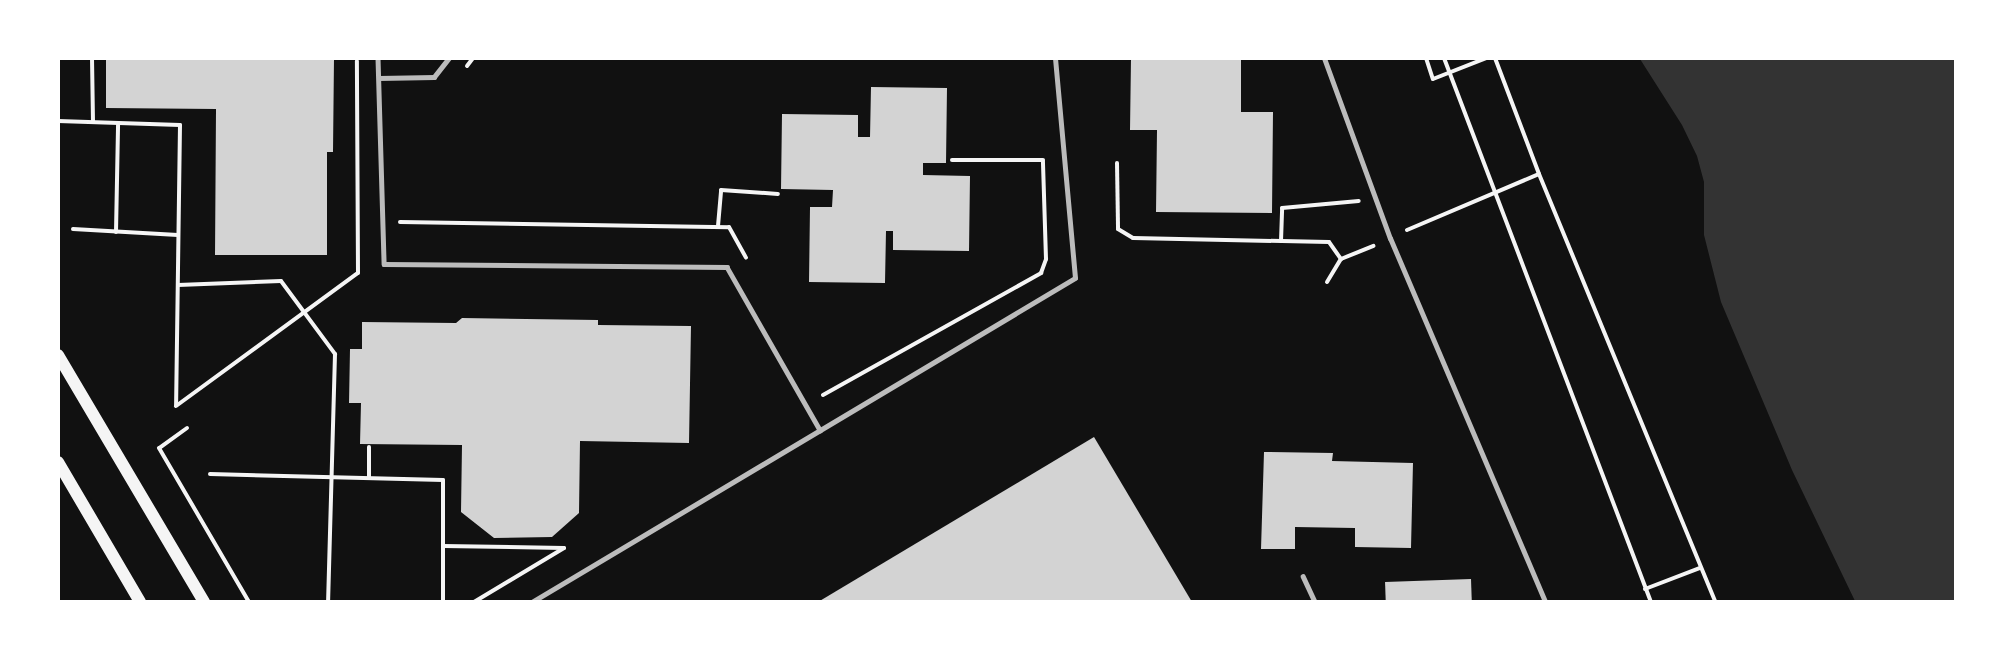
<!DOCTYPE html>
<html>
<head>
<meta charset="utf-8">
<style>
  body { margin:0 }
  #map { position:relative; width:2014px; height:660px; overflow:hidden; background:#111; font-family:"PT Serif",serif }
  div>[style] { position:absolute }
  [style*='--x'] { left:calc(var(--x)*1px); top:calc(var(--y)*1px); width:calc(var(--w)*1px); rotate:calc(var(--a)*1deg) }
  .water>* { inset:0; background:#333 }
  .building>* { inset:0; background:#d3d3d3; transform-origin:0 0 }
  .path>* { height:4px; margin:-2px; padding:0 2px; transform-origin:2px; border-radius:2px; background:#f5f5f5 }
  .service>* { height:4.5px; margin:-2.25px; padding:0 2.25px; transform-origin:2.25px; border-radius:2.25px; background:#bcbcbc }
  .pedestrian>* { height:5px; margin:-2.5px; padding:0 2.5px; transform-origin:2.5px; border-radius:2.5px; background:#bcbcbc }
  .secondary>* { height:12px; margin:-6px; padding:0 6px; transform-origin:6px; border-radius:6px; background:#f5f5f5 }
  span { translate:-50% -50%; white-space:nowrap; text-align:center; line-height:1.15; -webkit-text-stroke:5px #fff; paint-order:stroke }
  .frame { position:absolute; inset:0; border:60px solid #fff; pointer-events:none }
</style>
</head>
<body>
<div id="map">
  <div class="water">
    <div style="clip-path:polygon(1640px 59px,1955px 59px,1955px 601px,1855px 601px,1792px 470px,1721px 302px,1704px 235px,1704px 182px,1697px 156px,1682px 125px)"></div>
  </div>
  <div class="building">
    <div style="clip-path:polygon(106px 58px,334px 58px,333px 152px,327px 152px,327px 255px,215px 255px,216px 109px,106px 108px)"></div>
    <div style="clip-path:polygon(1131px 58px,1241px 58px,1241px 112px,1273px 112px,1272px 213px,1156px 212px,1157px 130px,1130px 130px)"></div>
    <div style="clip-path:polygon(871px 87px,947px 88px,946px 163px,923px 163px,923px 175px,970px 176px,969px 251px,893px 250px,893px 231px,886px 231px,885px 283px,809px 282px,810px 207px,832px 207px,833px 190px,781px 189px,782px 114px,858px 115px,858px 137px,870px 137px)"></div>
    <div style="clip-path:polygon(462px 318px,598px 320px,598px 325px,691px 326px,689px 443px,580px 441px,579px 513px,552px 537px,494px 538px,461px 512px,462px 445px,360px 444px,361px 403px,349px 403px,350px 349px,362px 349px,362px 322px,456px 323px)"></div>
    <div style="clip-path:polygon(1094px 437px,1192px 602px,818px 602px)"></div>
    <div style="clip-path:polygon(1264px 452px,1333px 453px,1332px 461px,1413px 463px,1411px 548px,1355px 547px,1355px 528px,1295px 527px,1295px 549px,1261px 549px)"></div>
    <div style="left:1471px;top:579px;width:23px;height:86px;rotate:88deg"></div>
  </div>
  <div class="path">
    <div style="--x:92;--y:58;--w:64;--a:89.1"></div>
    <div style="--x:1426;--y:58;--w:22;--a:72"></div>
    <div style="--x:1433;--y:79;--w:57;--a:-21.6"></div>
    <div style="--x:1444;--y:58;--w:582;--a:69.17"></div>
    <div style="--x:1495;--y:58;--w:124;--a:69.2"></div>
    <div style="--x:1539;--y:174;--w:463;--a:67.6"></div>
    <div style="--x:467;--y:66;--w:10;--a:-53"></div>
    <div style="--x:58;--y:121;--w:122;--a:1.9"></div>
    <div style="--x:180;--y:125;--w:280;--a:90.8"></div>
    <div style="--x:952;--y:160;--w:91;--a:0"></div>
    <div style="--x:1117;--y:163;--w:66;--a:89.1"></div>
    <div style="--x:1118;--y:229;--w:17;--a:31"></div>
    <div style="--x:1133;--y:238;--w:196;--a:1.2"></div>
    <div style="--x:1329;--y:242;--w:21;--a:55"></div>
    <div style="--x:400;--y:222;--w:329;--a:0.9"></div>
    <div style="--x:729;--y:227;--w:35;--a:61"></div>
    <div style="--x:718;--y:226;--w:36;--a:-85"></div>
    <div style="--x:721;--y:190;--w:57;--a:4"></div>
    <div style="--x:73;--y:229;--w:105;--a:3.3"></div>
    <div style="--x:1407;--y:230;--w:143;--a:-23"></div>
    <div style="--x:116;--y:232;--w:109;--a:-88.9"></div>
    <div style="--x:1281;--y:241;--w:33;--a:-88"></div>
    <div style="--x:1282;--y:208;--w:77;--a:-5.2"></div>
    <div style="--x:1327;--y:282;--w:27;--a:-59"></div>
    <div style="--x:1341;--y:259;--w:35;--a:-22"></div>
    <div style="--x:178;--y:285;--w:103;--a:-2.2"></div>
    <div style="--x:281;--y:281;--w:91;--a:53.5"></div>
    <div style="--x:335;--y:354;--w:248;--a:91.6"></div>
    <div style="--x:823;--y:395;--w:250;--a:-29.2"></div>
    <div style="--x:1041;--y:273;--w:15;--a:-70"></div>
    <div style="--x:1046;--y:259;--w:98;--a:-91.8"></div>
    <div style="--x:176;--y:406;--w:225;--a:-36.2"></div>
    <div style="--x:358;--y:273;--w:212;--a:-90.3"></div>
    <div style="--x:187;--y:428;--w:34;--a:144"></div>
    <div style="--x:159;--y:448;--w:178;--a:59.7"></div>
    <div style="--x:369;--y:447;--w:31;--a:90"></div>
    <div style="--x:210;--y:474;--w:233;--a:1.5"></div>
    <div style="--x:443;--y:480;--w:122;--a:90"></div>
    <div style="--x:443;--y:546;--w:121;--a:0.9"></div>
    <div style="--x:564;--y:548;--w:105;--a:149"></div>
    <div style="--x:1645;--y:589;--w:59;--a:-20.9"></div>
  </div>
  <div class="service">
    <div style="--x:378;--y:58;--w:206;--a:88.3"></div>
    <div style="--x:384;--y:264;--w:343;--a:0.5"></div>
    <div style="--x:727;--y:267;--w:188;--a:60.3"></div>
    <div style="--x:379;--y:78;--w:55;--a:-1"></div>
    <div style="--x:434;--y:77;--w:24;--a:-52"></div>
    <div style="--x:1303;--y:576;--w:29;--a:65"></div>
    <div style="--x:532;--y:602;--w:632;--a:-30.82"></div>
    <div style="--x:1075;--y:278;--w:221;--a:-95.2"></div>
  </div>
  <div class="pedestrian">
    <div style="--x:1324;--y:58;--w:192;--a:69.9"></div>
    <div style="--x:1390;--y:238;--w:396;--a:66.9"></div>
  </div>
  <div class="secondary">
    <div style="--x:58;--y:355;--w:287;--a:59.4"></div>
    <div style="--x:58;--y:462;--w:162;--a:59.6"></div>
  </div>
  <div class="frame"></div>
</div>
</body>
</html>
